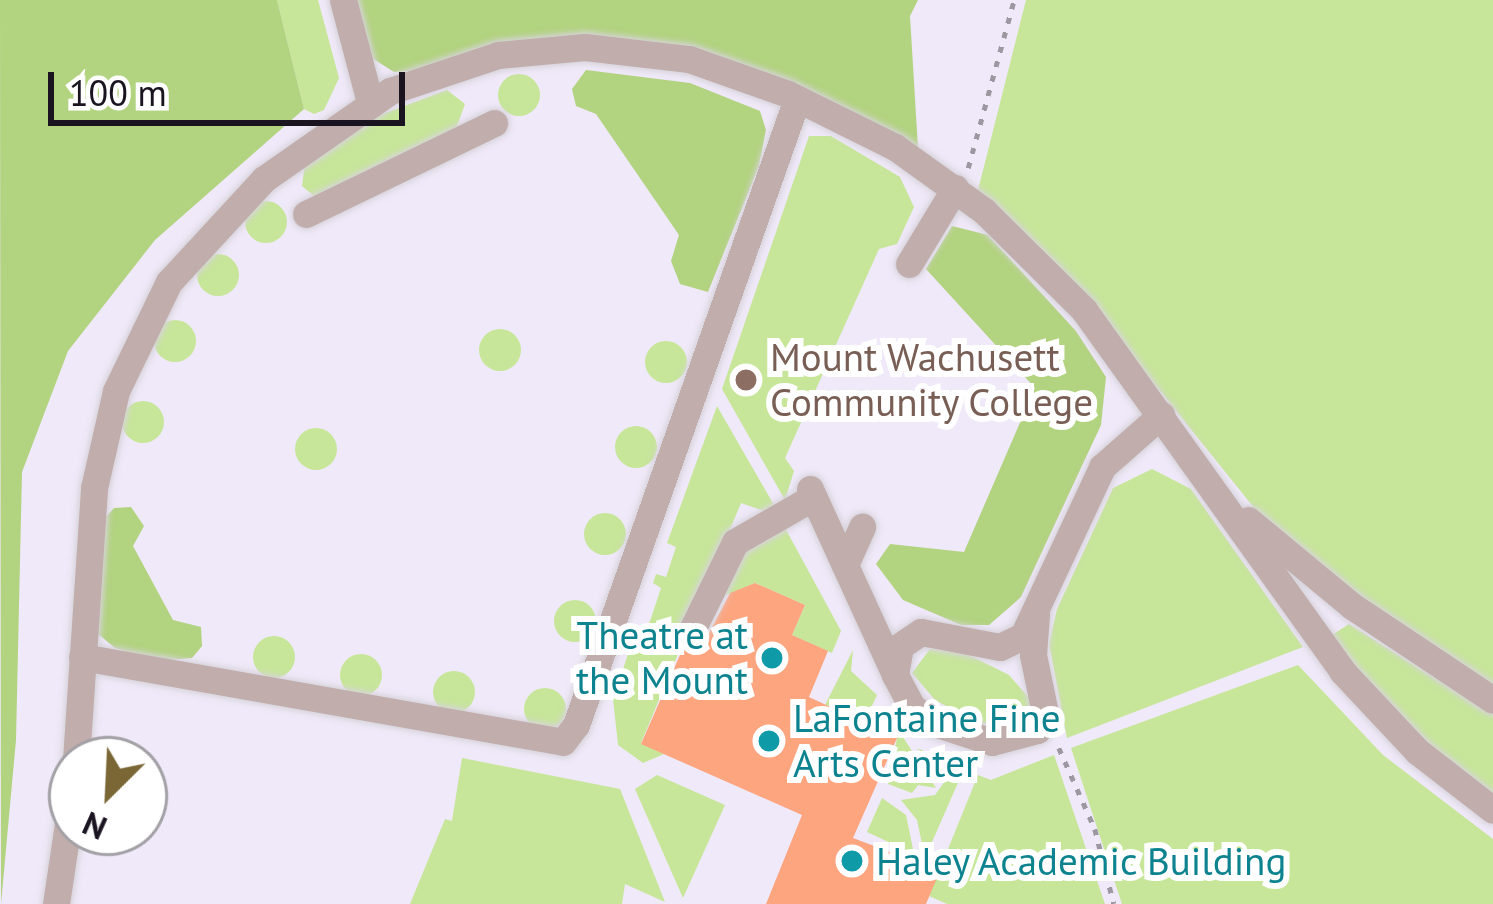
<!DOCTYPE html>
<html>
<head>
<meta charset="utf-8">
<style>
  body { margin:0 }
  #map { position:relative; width:1493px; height:904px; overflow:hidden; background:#faf7fe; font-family:"PT Sans",sans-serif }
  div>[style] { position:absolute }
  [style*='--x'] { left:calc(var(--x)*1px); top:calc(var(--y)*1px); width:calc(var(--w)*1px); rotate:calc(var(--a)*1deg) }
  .built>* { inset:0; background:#f0e9f9 }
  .green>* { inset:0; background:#c7e699 }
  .round { border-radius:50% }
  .forest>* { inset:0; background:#b2d37f }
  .building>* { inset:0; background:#fca57f }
  .path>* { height:4.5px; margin-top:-2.25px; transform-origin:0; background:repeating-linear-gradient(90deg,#9c98a1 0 6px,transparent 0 15px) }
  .roads { filter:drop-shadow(0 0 3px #d6d3da) drop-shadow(0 0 3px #d6d3da) }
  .minor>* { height:27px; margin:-13.5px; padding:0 13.5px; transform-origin:13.5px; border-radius:13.5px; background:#c0adac }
  .dots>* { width:33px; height:33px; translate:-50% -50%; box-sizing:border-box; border:6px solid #fff; border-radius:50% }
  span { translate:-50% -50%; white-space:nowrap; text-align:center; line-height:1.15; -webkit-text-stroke:12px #fff; paint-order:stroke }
  .education-label { font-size:39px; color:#785e54 }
  .left { translate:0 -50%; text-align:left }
  .culture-label { font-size:39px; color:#0d838f }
  .right { translate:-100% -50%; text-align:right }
  .north { position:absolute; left:48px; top:736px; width:120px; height:120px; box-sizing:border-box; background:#fff; border:3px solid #a3a1a6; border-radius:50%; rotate:204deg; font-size:33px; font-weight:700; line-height:48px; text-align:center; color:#191420 }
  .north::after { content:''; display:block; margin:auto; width:42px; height:54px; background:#7b6735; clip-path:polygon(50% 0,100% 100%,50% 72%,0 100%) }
  .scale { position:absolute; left:48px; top:72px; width:357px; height:54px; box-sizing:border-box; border:6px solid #191420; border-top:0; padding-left:15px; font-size:36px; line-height:42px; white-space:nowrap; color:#191420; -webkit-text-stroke:9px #fff; paint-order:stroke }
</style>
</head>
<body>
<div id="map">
  <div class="built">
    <div style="clip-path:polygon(evenodd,0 0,1493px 0,1493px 904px,0 904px,0 0,72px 760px,144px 760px,144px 832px,72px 832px,72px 760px)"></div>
  </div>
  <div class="green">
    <div style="clip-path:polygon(277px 0,318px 0,339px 78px,324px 110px,314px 114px,304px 109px)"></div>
    <div style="clip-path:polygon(1026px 0,1493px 0,1493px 691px,1377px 617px,1259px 514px,1074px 284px,977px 194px)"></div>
    <div class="round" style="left:498px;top:74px;width:42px;height:42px"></div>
    <div style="clip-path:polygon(447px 90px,465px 104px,456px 129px,314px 196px,302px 186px,305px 163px,380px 115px)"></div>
    <div style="clip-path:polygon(809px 136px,831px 136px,900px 177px,914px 207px,897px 244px,879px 249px,785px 458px,794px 471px,785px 500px,722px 389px)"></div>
    <div class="round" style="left:245px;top:201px;width:42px;height:42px"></div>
    <div class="round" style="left:197px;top:254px;width:42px;height:42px"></div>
    <div class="round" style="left:154px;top:320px;width:42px;height:42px"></div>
    <div class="round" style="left:479px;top:329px;width:42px;height:42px"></div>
    <div class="round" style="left:645px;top:341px;width:42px;height:42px"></div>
    <div class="round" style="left:122px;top:401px;width:42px;height:42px"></div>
    <div style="clip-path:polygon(717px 406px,774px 505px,764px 511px,741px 503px,641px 743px,664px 754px,643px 763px,618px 745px,613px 699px,631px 645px,641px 648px,661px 588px,653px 583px,656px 574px,666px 577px,676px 547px,667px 543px)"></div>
    <div class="round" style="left:615px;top:426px;width:42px;height:42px"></div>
    <div class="round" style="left:295px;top:428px;width:42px;height:42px"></div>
    <div style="clip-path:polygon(1152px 469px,1191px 489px,1303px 647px,1067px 738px,1049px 644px,1057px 609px,1113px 488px)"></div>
    <div class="round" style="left:584px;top:513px;width:42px;height:42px"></div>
    <div style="clip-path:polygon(784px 526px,841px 631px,832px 653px,792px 635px,805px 605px,755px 583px,714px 600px,740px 552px)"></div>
    <div class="round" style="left:554px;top:600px;width:42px;height:42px"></div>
    <div style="clip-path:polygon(1349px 624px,1493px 715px,1493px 800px,1420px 743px,1329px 637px)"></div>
    <div class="round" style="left:253px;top:636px;width:42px;height:42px"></div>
    <div style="clip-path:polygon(930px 649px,967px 654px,1009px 675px,1031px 700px,1024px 719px,980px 724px,935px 700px,912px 673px)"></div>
    <div style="clip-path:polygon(853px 650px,851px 671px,877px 695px,871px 708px,890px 717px,936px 788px,918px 785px,912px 793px,888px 784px,897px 738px,825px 705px)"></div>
    <div class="round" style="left:340px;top:654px;width:42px;height:42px"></div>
    <div style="clip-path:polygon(1298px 665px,1383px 755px,1493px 839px,1493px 904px,1122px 904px,1071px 748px)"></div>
    <div class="round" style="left:433px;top:671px;width:42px;height:42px"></div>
    <div class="round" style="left:524px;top:688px;width:42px;height:42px"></div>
    <div style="clip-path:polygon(917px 748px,964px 769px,925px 858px,917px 820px,901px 800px,935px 795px,948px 777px)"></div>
    <div style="clip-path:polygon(1054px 755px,1105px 904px,947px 904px,929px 896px,978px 775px,991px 780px)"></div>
    <div style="clip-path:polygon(462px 758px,620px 789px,665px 902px,625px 884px,622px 904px,410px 904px,445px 819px,452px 821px)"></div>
    <div style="clip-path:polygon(657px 775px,725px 805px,683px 898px,635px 789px)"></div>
    <div style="clip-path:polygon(882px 798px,906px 815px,914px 854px,867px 832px)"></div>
  </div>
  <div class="forest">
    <div style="clip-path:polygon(0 0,277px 0,304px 109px,155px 240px,68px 351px,22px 472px,16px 740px,1px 904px)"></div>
    <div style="clip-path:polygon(350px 0,918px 0,910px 16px,918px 148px,692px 53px,394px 72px,364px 53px)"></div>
    <div style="clip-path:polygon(586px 70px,690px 83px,760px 111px,766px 130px,759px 166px,708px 292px,680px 284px,671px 261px,679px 235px,596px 114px,576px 106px,572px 89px)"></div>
    <div style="clip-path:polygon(952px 226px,988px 235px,1076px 331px,1106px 377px,1101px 425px,1021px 597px,989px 625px,961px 625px,903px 600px,876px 564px,890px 544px,964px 552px,1035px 388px,926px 269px)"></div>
    <div style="clip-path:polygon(131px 507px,144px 526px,133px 546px,173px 620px,201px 627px,202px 646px,192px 658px,157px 661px,115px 648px,91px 628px,102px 521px,114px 508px)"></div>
  </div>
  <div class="building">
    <div style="clip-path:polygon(755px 583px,805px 605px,792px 635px,828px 651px,809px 697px,897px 738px,853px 838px,940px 871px,926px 904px,766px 904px,802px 815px,641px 744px,683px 648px,702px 646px,730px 593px)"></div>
  </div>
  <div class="path">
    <div style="--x:968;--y:168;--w:174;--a:-74.7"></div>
    <div style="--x:1059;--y:748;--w:89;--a:66"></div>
    <div style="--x:1095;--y:829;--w:77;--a:75.8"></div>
  </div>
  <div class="roads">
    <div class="minor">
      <div style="--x:343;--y:0;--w:106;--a:75.2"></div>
      <div style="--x:306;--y:214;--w:209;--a:-25.8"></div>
      <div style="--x:909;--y:264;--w:89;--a:-58.8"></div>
      <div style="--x:810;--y:489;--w:205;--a:65.4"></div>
      <div style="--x:895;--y:675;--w:36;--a:62"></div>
      <div style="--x:912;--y:707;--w:27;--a:36"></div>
      <div style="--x:934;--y:723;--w:61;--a:18.1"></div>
      <div style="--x:992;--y:742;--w:47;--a:-14.9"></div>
      <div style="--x:1037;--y:730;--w:19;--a:-65"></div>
      <div style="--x:1045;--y:713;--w:59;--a:-101.7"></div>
      <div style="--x:1033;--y:655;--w:41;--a:-85.8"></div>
      <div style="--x:1248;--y:520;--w:135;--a:39.6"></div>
      <div style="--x:1352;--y:606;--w:169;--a:33.7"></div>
      <div style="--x:845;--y:565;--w:42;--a:-65.9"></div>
      <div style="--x:691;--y:632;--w:100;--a:-63.9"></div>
      <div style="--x:735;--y:542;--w:86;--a:-29.8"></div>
      <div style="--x:82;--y:657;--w:488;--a:10"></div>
      <div style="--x:563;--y:742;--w:21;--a:-53"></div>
      <div style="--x:576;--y:725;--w:664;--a:-70.56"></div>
      <div style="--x:895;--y:675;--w:29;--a:-80"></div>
      <div style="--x:900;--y:646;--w:25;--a:-34"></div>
      <div style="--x:921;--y:632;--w:80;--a:10.8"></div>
      <div style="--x:1000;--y:647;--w:25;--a:-26"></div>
      <div style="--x:1023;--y:636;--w:187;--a:-64.9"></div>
      <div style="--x:1102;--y:467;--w:79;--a:-41.4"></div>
      <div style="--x:76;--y:760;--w:273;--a:-86.2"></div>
      <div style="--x:94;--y:488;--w:99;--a:-77.2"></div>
      <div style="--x:116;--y:391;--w:121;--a:-64.1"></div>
      <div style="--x:169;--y:282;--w:140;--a:-47.3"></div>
      <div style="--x:264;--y:179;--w:154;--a:-34.9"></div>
      <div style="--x:390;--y:91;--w:114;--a:-18.4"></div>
      <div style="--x:498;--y:55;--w:87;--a:-5.3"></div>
      <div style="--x:585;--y:47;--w:105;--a:6.6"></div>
      <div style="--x:689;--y:59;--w:105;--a:19.5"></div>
      <div style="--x:788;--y:94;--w:119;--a:26.4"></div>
      <div style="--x:895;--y:147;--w:110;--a:35.7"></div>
      <div style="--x:984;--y:211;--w:141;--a:44.7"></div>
      <div style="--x:1084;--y:310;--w:444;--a:54.4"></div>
      <div style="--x:1342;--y:671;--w:110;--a:46.8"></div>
      <div style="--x:1417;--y:751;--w:96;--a:37.8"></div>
      <div style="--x:56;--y:904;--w:108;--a:-81.5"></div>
    </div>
  </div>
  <div class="dots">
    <div style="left:746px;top:380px;background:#8d6e63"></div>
    <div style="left:772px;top:658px;background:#0f9aa8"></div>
    <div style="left:769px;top:741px;background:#0f9aa8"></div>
    <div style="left:852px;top:861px;background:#0f9aa8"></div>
  </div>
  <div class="education-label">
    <span class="left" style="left:770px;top:380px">Mount Wachusett<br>Community College</span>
  </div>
  <div class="culture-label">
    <span class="right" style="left:748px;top:658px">Theatre at<br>the Mount</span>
    <span class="left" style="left:793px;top:741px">LaFontaine Fine<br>Arts Center</span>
    <span class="left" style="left:876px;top:861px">Haley Academic Building</span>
  </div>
  <div class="north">N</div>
  <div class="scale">100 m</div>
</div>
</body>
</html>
